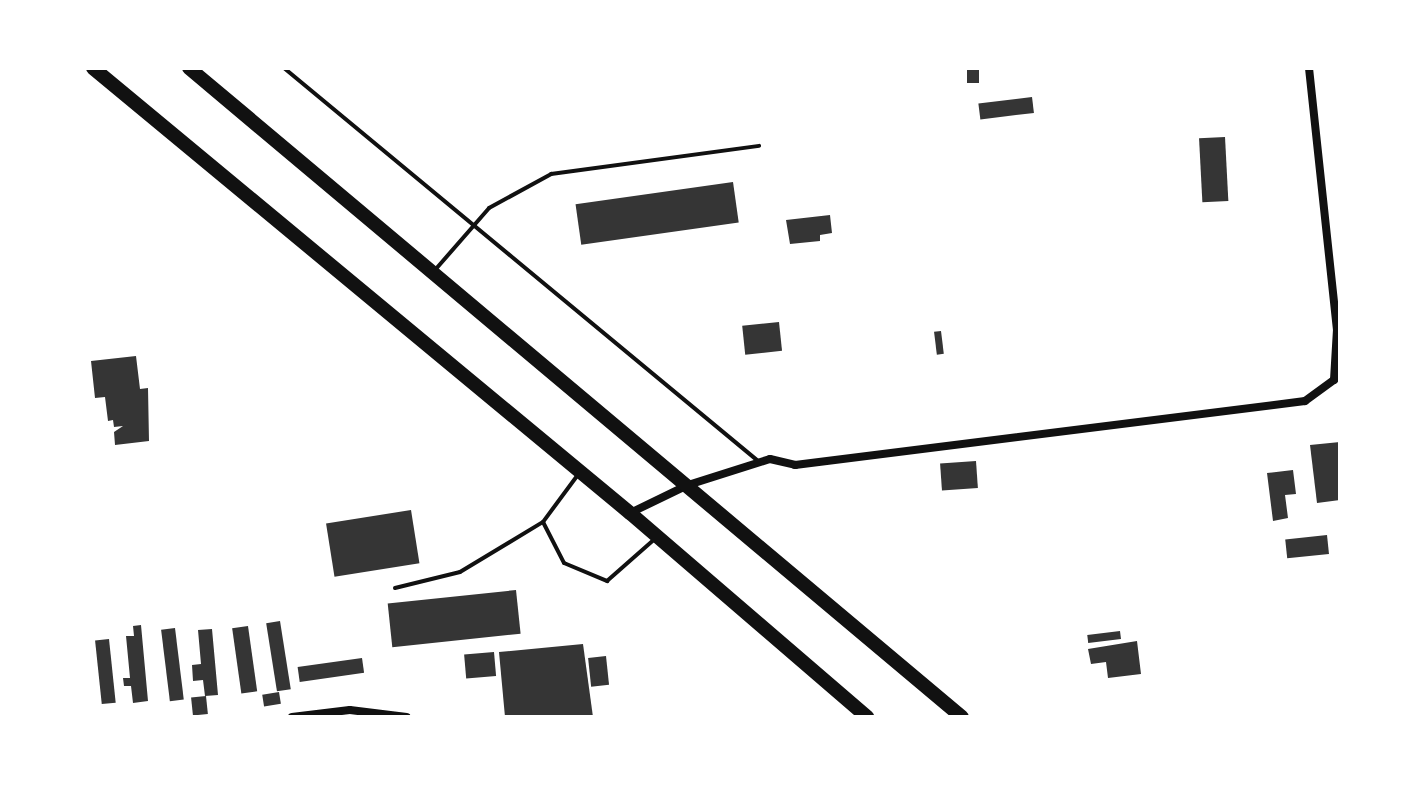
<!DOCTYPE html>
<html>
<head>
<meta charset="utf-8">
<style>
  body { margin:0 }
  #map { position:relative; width:1408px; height:785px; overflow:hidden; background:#fff; font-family:"Work Sans",sans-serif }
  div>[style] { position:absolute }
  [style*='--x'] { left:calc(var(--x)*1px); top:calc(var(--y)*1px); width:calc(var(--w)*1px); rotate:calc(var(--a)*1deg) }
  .building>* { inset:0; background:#353535; transform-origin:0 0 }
  .service>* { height:4px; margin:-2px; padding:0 2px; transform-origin:2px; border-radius:2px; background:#111 }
  .minor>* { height:8px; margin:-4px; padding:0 4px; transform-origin:4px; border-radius:4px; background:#111 }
  .trunk>* { height:14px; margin:-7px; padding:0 7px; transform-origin:7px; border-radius:7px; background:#111 }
  span { translate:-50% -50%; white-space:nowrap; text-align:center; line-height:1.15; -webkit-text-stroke:7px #fff; paint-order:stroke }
  .frame { position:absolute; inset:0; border:70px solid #fff; pointer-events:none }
</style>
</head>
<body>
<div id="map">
  <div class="building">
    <div style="left:967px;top:68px;width:12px;height:15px"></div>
    <div style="left:1032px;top:97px;width:16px;height:54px;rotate:83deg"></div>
    <div style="left:1225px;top:137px;width:64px;height:26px;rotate:87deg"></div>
    <div style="left:733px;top:182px;width:41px;height:159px;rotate:82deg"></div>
    <div style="clip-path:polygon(830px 215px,832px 233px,820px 235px,820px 241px,790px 244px,786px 220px)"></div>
    <div style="left:779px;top:322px;width:29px;height:37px;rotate:84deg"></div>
    <div style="left:941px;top:331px;width:23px;height:7px;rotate:83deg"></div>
    <div style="clip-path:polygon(136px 356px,140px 389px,148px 388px,149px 441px,115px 445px,114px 432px,123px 426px,114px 427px,113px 420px,108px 421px,105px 397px,95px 398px,91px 361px)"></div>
    <div style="clip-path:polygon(1340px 442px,1340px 500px,1317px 503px,1310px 445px)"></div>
    <div style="left:976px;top:461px;width:27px;height:36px;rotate:86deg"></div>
    <div style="clip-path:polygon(1293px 470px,1296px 494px,1285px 495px,1288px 518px,1273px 521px,1267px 473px)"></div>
    <div style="left:411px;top:510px;width:54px;height:86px;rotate:81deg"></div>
    <div style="left:1327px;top:535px;width:19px;height:42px;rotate:84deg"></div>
    <div style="left:516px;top:590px;width:44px;height:129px;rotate:84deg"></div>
    <div style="left:280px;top:621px;width:69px;height:14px;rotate:81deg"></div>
    <div style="clip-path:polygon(141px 625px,148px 701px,133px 703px,131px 686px,124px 686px,123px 678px,130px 678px,126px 636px,134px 636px,133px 626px)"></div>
    <div style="left:248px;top:626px;width:66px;height:16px;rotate:82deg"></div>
    <div style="left:175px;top:628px;width:72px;height:14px;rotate:83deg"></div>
    <div style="clip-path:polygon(212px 629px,218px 695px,205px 696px,203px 680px,193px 681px,192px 665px,201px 664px,198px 630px)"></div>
    <div style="left:1120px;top:631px;width:8px;height:33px;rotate:83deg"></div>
    <div style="left:109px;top:639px;width:64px;height:14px;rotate:84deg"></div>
    <div style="clip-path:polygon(1137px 641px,1141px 674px,1108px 678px,1106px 662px,1091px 664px,1088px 649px)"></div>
    <div style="clip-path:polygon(583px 644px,593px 717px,505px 717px,499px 652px)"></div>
    <div style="left:494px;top:652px;width:24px;height:30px;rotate:85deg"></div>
    <div style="left:606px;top:656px;width:29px;height:18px;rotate:84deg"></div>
    <div style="left:362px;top:658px;width:15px;height:65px;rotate:82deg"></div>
    <div style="left:279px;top:692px;width:12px;height:17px;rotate:81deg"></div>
    <div style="left:206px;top:696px;width:18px;height:15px;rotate:84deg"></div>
  </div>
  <div class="service">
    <div style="--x:284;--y:68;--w:616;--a:39.66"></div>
    <div style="--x:435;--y:270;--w:82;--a:-48.9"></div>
    <div style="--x:489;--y:208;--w:71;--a:-28.7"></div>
    <div style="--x:551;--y:174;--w:210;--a:-7.7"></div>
    <div style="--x:577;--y:476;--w:57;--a:126.5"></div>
    <div style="--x:543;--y:522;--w:46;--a:62.9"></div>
    <div style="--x:564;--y:563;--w:47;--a:22.7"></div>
    <div style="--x:607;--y:581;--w:65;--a:-41.3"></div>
    <div style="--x:395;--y:588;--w:67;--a:-13.8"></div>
    <div style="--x:460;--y:572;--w:97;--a:-31.1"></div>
  </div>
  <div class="minor">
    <div style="--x:630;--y:513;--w:64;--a:-25.8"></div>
    <div style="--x:688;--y:485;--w:86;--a:-17.6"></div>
    <div style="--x:770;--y:459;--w:26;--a:13"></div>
    <div style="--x:795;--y:465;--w:514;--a:-7.15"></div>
    <div style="--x:1305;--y:401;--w:36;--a:-36"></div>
    <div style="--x:1334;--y:380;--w:50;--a:-86.6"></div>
    <div style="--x:1337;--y:330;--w:263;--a:-96.1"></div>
    <div style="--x:292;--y:717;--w:58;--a:-6.9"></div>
    <div style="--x:350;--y:710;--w:57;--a:7"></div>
  </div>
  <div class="trunk">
    <div style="--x:93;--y:68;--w:697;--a:39.65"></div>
    <div style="--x:630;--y:513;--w:313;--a:40.7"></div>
    <div style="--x:189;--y:68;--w:1009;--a:40.02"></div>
  </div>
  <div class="frame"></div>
</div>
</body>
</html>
